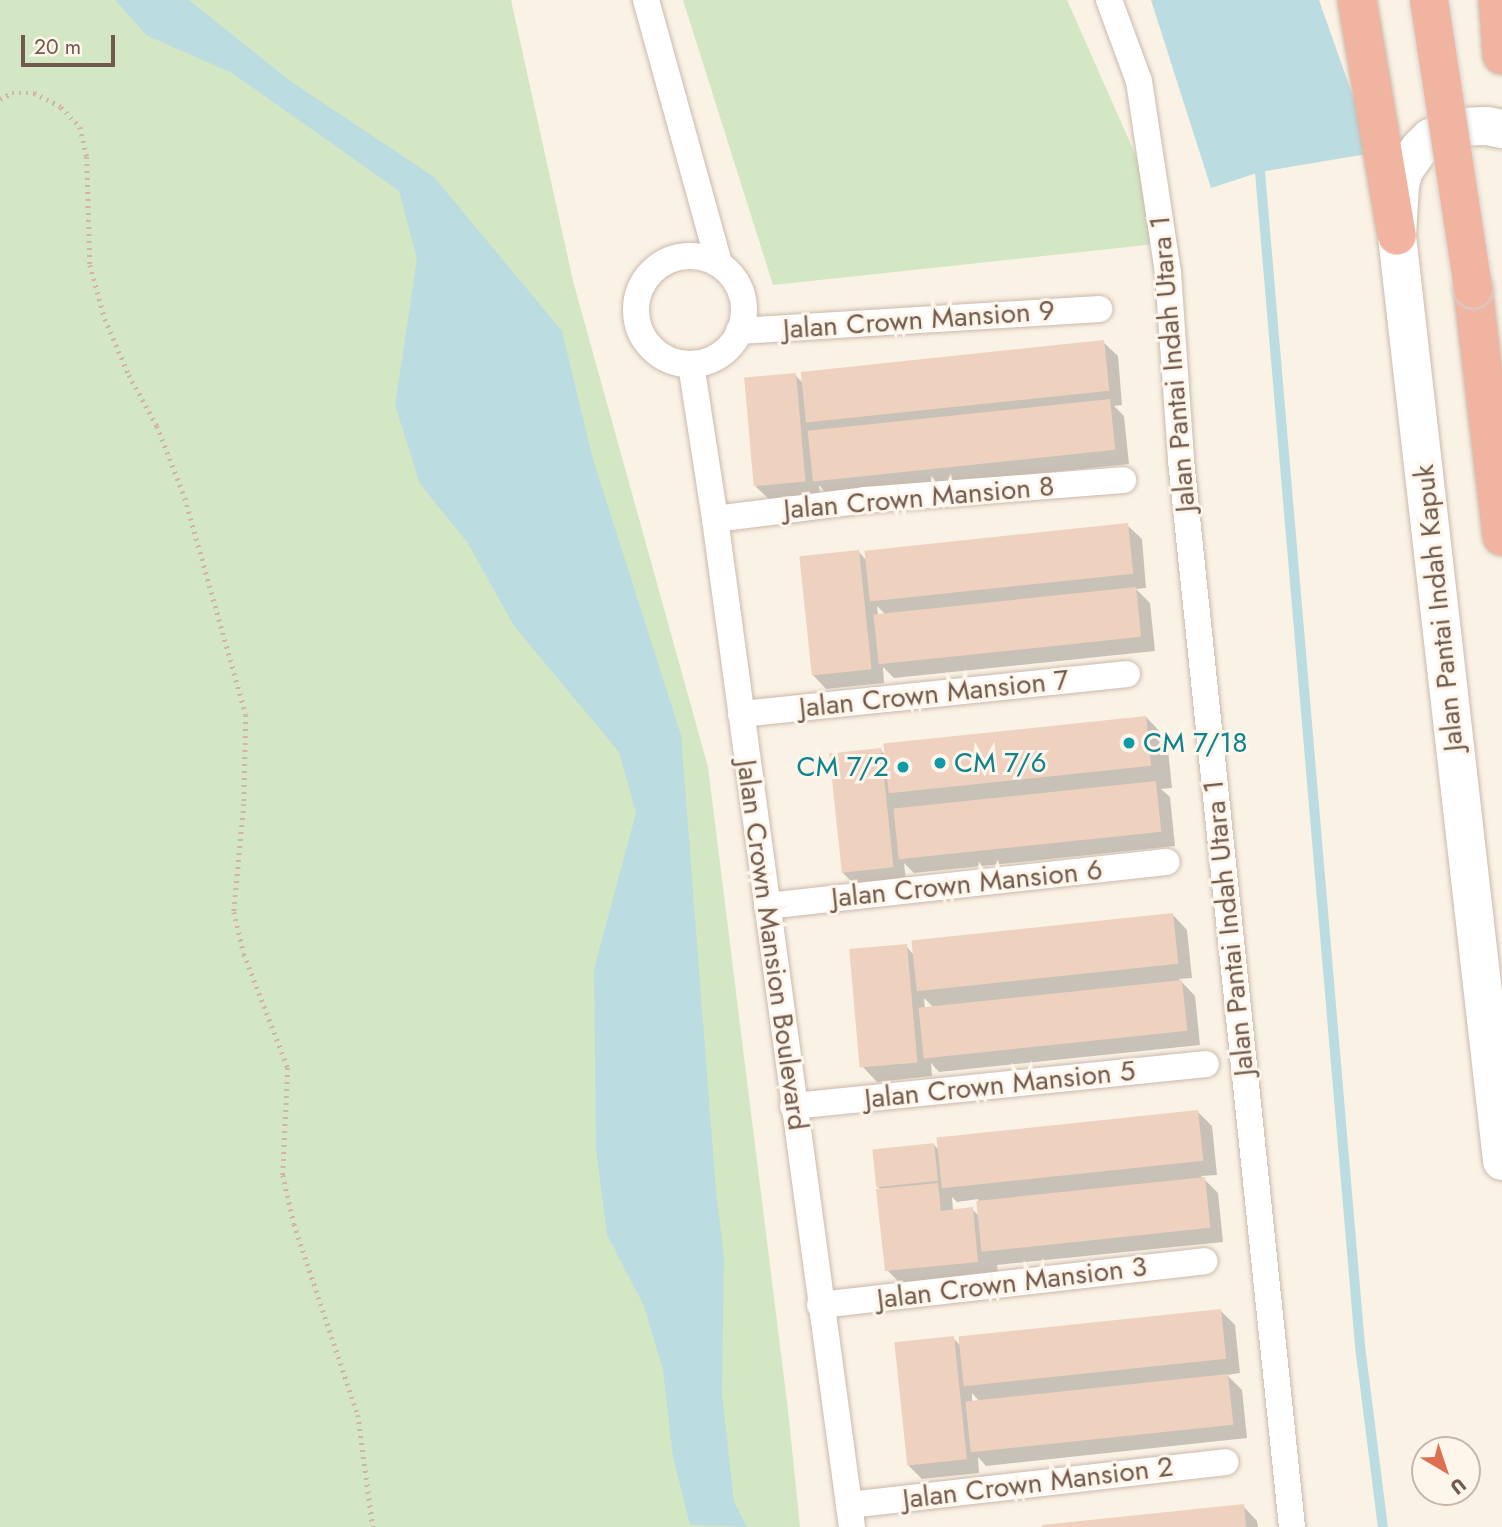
<!DOCTYPE html>
<html>
<head>
<meta charset="utf-8">
<style>
  body { margin:0 }
  #map { position:relative; width:1502px; height:1527px; overflow:hidden; background:#faf2e5; font-family:Jost,sans-serif }
  div>[style] { position:absolute }
  [style*='--x'] { left:calc(var(--x)*1px); top:calc(var(--y)*1px); width:calc(var(--w)*1px); rotate:calc(var(--a)*1deg) }
  .green>* { inset:0; background:#d3e7c4 }
  .water>* { inset:0; background:#bbdde2 }
  .shadow>* { inset:0; background:#0003 }
  .stream>* { height:10px; margin:-5px; padding:0 5px; transform-origin:5px; border-radius:5px; background:#bbdde2 }
  .building>* { inset:0; background:#eed1be; transform-origin:0 0 }
  .path>* { height:4.5px; margin-top:-2.25px; transform-origin:0; background:repeating-linear-gradient(90deg,#d2b4a2 0 2px,transparent 0 7px) }
  .roads { filter:drop-shadow(0 0 2px #cbb9ac) drop-shadow(0 0 2px #cbb9ac) }
  .street>* { height:26px; margin:-13px; padding:0 13px; transform-origin:13px; border-radius:13px; background:#fff }
  .street>.ring { margin:-13px; padding:0; box-sizing:content-box; background:none; border:26px solid #fff; border-radius:50% }
  .secondary>* { height:38px; margin:-19px; padding:0 19px; transform-origin:19px; border-radius:19px; background:#fff }
  .highway>* { height:38px; margin:-19px; padding:0 19px; transform-origin:19px; border-radius:19px; background:#f0b4a0 }
  .bridges { filter:drop-shadow(0 0 2px #d7d1cd) drop-shadow(0 0 2px #d7d1cd) }
  .highway-bridge>* { height:38px; margin:-19px; padding:0 19px; transform-origin:19px; border-radius:19px; background:#f0b4a0 }
  .dots>* { width:19px; height:19px; translate:-50% -50%; box-sizing:border-box; border:4px solid #fef6eb; border-radius:50% }
  span { translate:-50% -50%; white-space:nowrap; text-align:center; line-height:1.15; -webkit-text-stroke:6px #fef6eb; paint-order:stroke }
  .street-label { font-size:28px; color:#71594c }
  .culture-label { font-size:28px; color:#0d838f }
  .left { translate:0 -50%; text-align:left }
  .right { translate:-100% -50%; text-align:right }
  .north { position:absolute; left:1411px; top:1436px; width:70px; height:70px; box-sizing:border-box; background:#fef6eb; border:2px solid #c6b7ab; border-radius:50%; rotate:141deg; font-size:19px; font-weight:700; line-height:28px; text-align:center; color:#71594c }
  .north::after { content:''; display:block; margin:auto; width:24px; height:32px; background:#db7053; clip-path:polygon(50% 0,100% 100%,50% 72%,0 100%) }
  .scale { position:absolute; left:21px; top:35px; width:94px; height:32px; box-sizing:border-box; border:4px solid #71594c; border-top:0; padding-left:9px; font-size:21px; line-height:24px; white-space:nowrap; color:#71594c; -webkit-text-stroke:5px #fef6eb; paint-order:stroke }
</style>
</head>
<body>
<div id="map">
  <div class="green">
    <div style="clip-path:polygon(0 0,511px 0,573px 281px,708px 767px,788px 1410px,800px 1527px,0 1527px)"></div>
    <div style="clip-path:polygon(683px 0,1067px 0,1174px 242px,773px 285px)"></div>
  </div>
  <div class="water">
    <div style="clip-path:polygon(115px 0,189px 0,293px 83px,434px 177px,562px 331px,592px 456px,681px 735px,716px 1191px,724px 1258px,722px 1394px,734px 1502px,747px 1527px,690px 1525px,673px 1457px,663px 1370px,644px 1306px,607px 1235px,596px 1149px,594px 969px,636px 813px,619px 752px,514px 626px,467px 542px,420px 484px,395px 405px,417px 259px,399px 191px,232px 73px,146px 35px)"></div>
    <div style="clip-path:polygon(1151px 0,1319px 0,1373px 153px,1260px 172px,1211px 188px)"></div>
  </div>
  <div class="shadow">
    <div style="clip-path:polygon(1103px 342px,1118px 356px,1122px 405px,1114px 406px,1124px 416px,1129px 464px,828px 495px,819px 485px,820px 496px,771px 501px,756px 487px,795px 375px,804px 384px)"></div>
    <div style="clip-path:polygon(evenodd,1127px 525px,1142px 539px,1146px 588px,1136px 589px,1150px 603px,1155px 651px,894px 678px,883px 667px,884px 683px,826px 689px,812px 674px,859px 552px,867px 561px,1127px 525px,877px 606px,885px 614px,878px 615px,877px 606px)"></div>
    <div style="clip-path:polygon(1146px 717px,1167px 739px,1172px 788px,1161px 789px,1170px 797px,1175px 846px,914px 873px,904px 863px,906px 881px,856px 886px,842px 872px,881px 750px,886px 756px)"></div>
    <div style="clip-path:polygon(evenodd,1173px 915px,1187px 930px,1192px 978px,1179px 979px,1195px 996px,1200px 1045px,939px 1072px,931px 1063px,932px 1076px,877px 1082px,863px 1067px,906px 946px,913px 954px,1173px 915px,924px 998px,934px 1008px,925px 1008px,924px 998px)"></div>
    <div style="clip-path:polygon(evenodd,1198px 1112px,1212px 1126px,1217px 1175px,1201px 1176px,1218px 1193px,1223px 1242px,997px 1265px,999px 1283px,909px 1292px,887px 1270px,881px 1190px,877px 1186px,934px 1145px,939px 1150px,1198px 1112px,952px 1197px,957px 1202px,978px 1199px,980px 1217px,972px 1209px,953px 1211px,952px 1197px)"></div>
    <div style="clip-path:polygon(evenodd,1220px 1310px,1235px 1325px,1240px 1373px,1227px 1375px,1242px 1390px,1247px 1438px,986px 1466px,978px 1457px,979px 1473px,922px 1479px,908px 1465px,953px 1338px,960px 1345px,1220px 1310px,972px 1393px,980px 1402px,972px 1402px,972px 1393px)"></div>
    <div style="clip-path:polygon(1243px 1506px,1257px 1521px,1258px 1527px,1040px 1527px)"></div>
  </div>
  <div class="stream">
    <div style="--x:1256;--y:162;--w:11;--a:68"></div>
    <div style="--x:1260;--y:172;--w:1178;--a:85.13"></div>
    <div style="--x:1360;--y:1346;--w:182;--a:82.8"></div>
  </div>
  <div class="building">
    <div style="left:1104px;top:340px;width:51px;height:305px;rotate:84deg"></div>
    <div style="left:796px;top:373px;width:109px;height:52px;rotate:85deg"></div>
    <div style="left:1110px;top:399px;width:51px;height:304px;rotate:84deg"></div>
    <div style="left:1128px;top:523px;width:51px;height:265px;rotate:84deg"></div>
    <div style="left:859px;top:550px;width:120px;height:60px;rotate:84deg"></div>
    <div style="left:1136px;top:587px;width:50px;height:264px;rotate:84deg"></div>
    <div style="left:1146px;top:716px;width:50px;height:264px;rotate:84deg"></div>
    <div style="left:881px;top:748px;width:120px;height:52px;rotate:84deg"></div>
    <div style="left:1156px;top:781px;width:51px;height:264px;rotate:84deg"></div>
    <div style="left:1173px;top:913px;width:51px;height:263px;rotate:84deg"></div>
    <div style="left:907px;top:944px;width:119px;height:58px;rotate:85deg"></div>
    <div style="left:1182px;top:980px;width:51px;height:265px;rotate:84deg"></div>
    <div style="left:1198px;top:1110px;width:51px;height:263px;rotate:84deg"></div>
    <div style="left:934px;top:1143px;width:38px;height:62px;rotate:84deg"></div>
    <div style="left:1205px;top:1177px;width:51px;height:230px;rotate:84deg"></div>
    <div style="clip-path:polygon(938px 1183px,941px 1211px,973px 1207px,978px 1262px,885px 1271px,876px 1189px)"></div>
    <div style="left:1221px;top:1309px;width:50px;height:264px;rotate:84deg"></div>
    <div style="left:954px;top:1336px;width:124px;height:60px;rotate:84deg"></div>
    <div style="left:1228px;top:1374px;width:51px;height:264px;rotate:84deg"></div>
    <div style="clip-path:polygon(1244px 1504px,1246px 1527px,1042px 1527px,1042px 1525px)"></div>
  </div>
  <div class="path">
    <div style="--x:0;--y:99;--w:13;--a:-27"></div>
    <div style="--x:12;--y:93;--w:22;--a:0"></div>
    <div style="--x:34;--y:93;--w:30;--a:27"></div>
    <div style="--x:61;--y:107;--w:28;--a:46"></div>
    <div style="--x:80;--y:127;--w:31;--a:77"></div>
    <div style="--x:87;--y:157;--w:108;--a:88.4"></div>
    <div style="--x:90;--y:265;--w:56;--a:74.5"></div>
    <div style="--x:105;--y:319;--w:61;--a:66.8"></div>
    <div style="--x:129;--y:375;--w:58;--a:61.2"></div>
    <div style="--x:157;--y:426;--w:77;--a:68.7"></div>
    <div style="--x:185;--y:498;--w:225;--a:74.3"></div>
    <div style="--x:246;--y:715;--w:89;--a:91.3"></div>
    <div style="--x:244;--y:804;--w:108;--a:95.3"></div>
    <div style="--x:234;--y:912;--w:43;--a:76.6"></div>
    <div style="--x:244;--y:954;--w:122;--a:68.9"></div>
    <div style="--x:288;--y:1068;--w:107;--a:92.7"></div>
    <div style="--x:283;--y:1175;--w:50;--a:77.3"></div>
    <div style="--x:294;--y:1224;--w:201;--a:71.5"></div>
    <div style="--x:358;--y:1415;--w:113;--a:82.4"></div>
  </div>
  <div class="roads">
    <div class="street">
      <div style="--x:646;--y:0;--w:274;--a:74.5"></div>
      <div style="--x:1109;--y:0;--w:86;--a:69.7"></div>
      <div style="--x:1139;--y:81;--w:194;--a:81.4"></div>
      <div style="--x:1168;--y:273;--w:187;--a:86"></div>
      <div style="--x:1181;--y:460;--w:1073;--a:84.06"></div>
      <div class="ring" style="left:636px;top:256px;width:82px;height:82px"></div>
      <div style="--x:739;--y:331;--w:361;--a:-3.5"></div>
      <div style="--x:691;--y:364;--w:157;--a:81.2"></div>
      <div style="--x:715;--y:519;--w:1017;--a:82.26"></div>
      <div style="--x:715;--y:519;--w:151;--a:-7.2"></div>
      <div style="--x:865;--y:500;--w:259;--a:-4.4"></div>
      <div style="--x:741;--y:714;--w:388;--a:-5.9"></div>
      <div style="--x:767;--y:906;--w:402;--a:-6.3"></div>
      <div style="--x:793;--y:1106;--w:415;--a:-5.8"></div>
      <div style="--x:820;--y:1305;--w:387;--a:-6.5"></div>
      <div style="--x:849;--y:1505;--w:379;--a:-6.5"></div>
    </div>
    <div class="secondary">
      <div style="--x:1502;--y:129;--w:16;--a:-169"></div>
      <div style="--x:1486;--y:126;--w:32;--a:178"></div>
      <div style="--x:1454;--y:127;--w:26;--a:155"></div>
      <div style="--x:1430;--y:138;--w:14;--a:135"></div>
      <div style="--x:1420;--y:148;--w:27;--a:126"></div>
      <div style="--x:1404;--y:170;--w:16;--a:105"></div>
      <div style="--x:1400;--y:185;--w:51;--a:93.4"></div>
      <div style="--x:1397;--y:236;--w:931;--a:83.52"></div>
    </div>
    <div class="highway">
      <div style="--x:1357;--y:0;--w:239;--a:80.4"></div>
      <div style="--x:1498;--y:0;--w:55;--a:85.8"></div>
      <div style="--x:1473;--y:289;--w:249;--a:83.3"></div>
    </div>
  </div>
  <div class="bridges">
    <div class="highway-bridge">
      <div style="--x:1429;--y:0;--w:292;--a:81.3"></div>
    </div>
  </div>
  <div class="dots">
    <div style="left:1129px;top:743px;background:#0f9aa8"></div>
    <div style="left:940px;top:763px;background:#0f9aa8"></div>
    <div style="left:903px;top:767px;background:#0f9aa8"></div>
  </div>
  <div class="street-label">
    <span style="left:919px;top:320px;rotate:-4deg">Jalan Crown Mansion 9</span>
    <span style="left:1173px;top:364px;rotate:-95deg">Jalan Pantai Indah Utara 1</span>
    <span style="left:919px;top:498px;rotate:-5deg">Jalan Crown Mansion 8</span>
    <span style="left:1439px;top:608px;rotate:-96deg">Jalan Pantai Indah Kapuk</span>
    <span style="left:934px;top:694px;rotate:-6deg">Jalan Crown Mansion 7</span>
    <span style="left:967px;top:884px;rotate:-6deg">Jalan Crown Mansion 6</span>
    <span style="left:1229px;top:928px;rotate:-96deg">Jalan Pantai Indah Utara 1</span>
    <span style="left:772px;top:945px;rotate:82deg">Jalan Crown Mansion Boulevard</span>
    <span style="left:1000px;top:1085px;rotate:-6deg">Jalan Crown Mansion 5</span>
    <span style="left:1012px;top:1283px;rotate:-7deg">Jalan Crown Mansion 3</span>
    <span style="left:1038px;top:1483px;rotate:-7deg">Jalan Crown Mansion 2</span>
  </div>
  <div class="culture-label">
    <span class="left" style="left:1143px;top:743px">CM 7/18</span>
    <span class="left" style="left:954px;top:763px">CM 7/6</span>
    <span class="right" style="left:889px;top:767px">CM 7/2</span>
  </div>
  <div class="north">U</div>
  <div class="scale">20 m</div>
</div>
</body>
</html>
